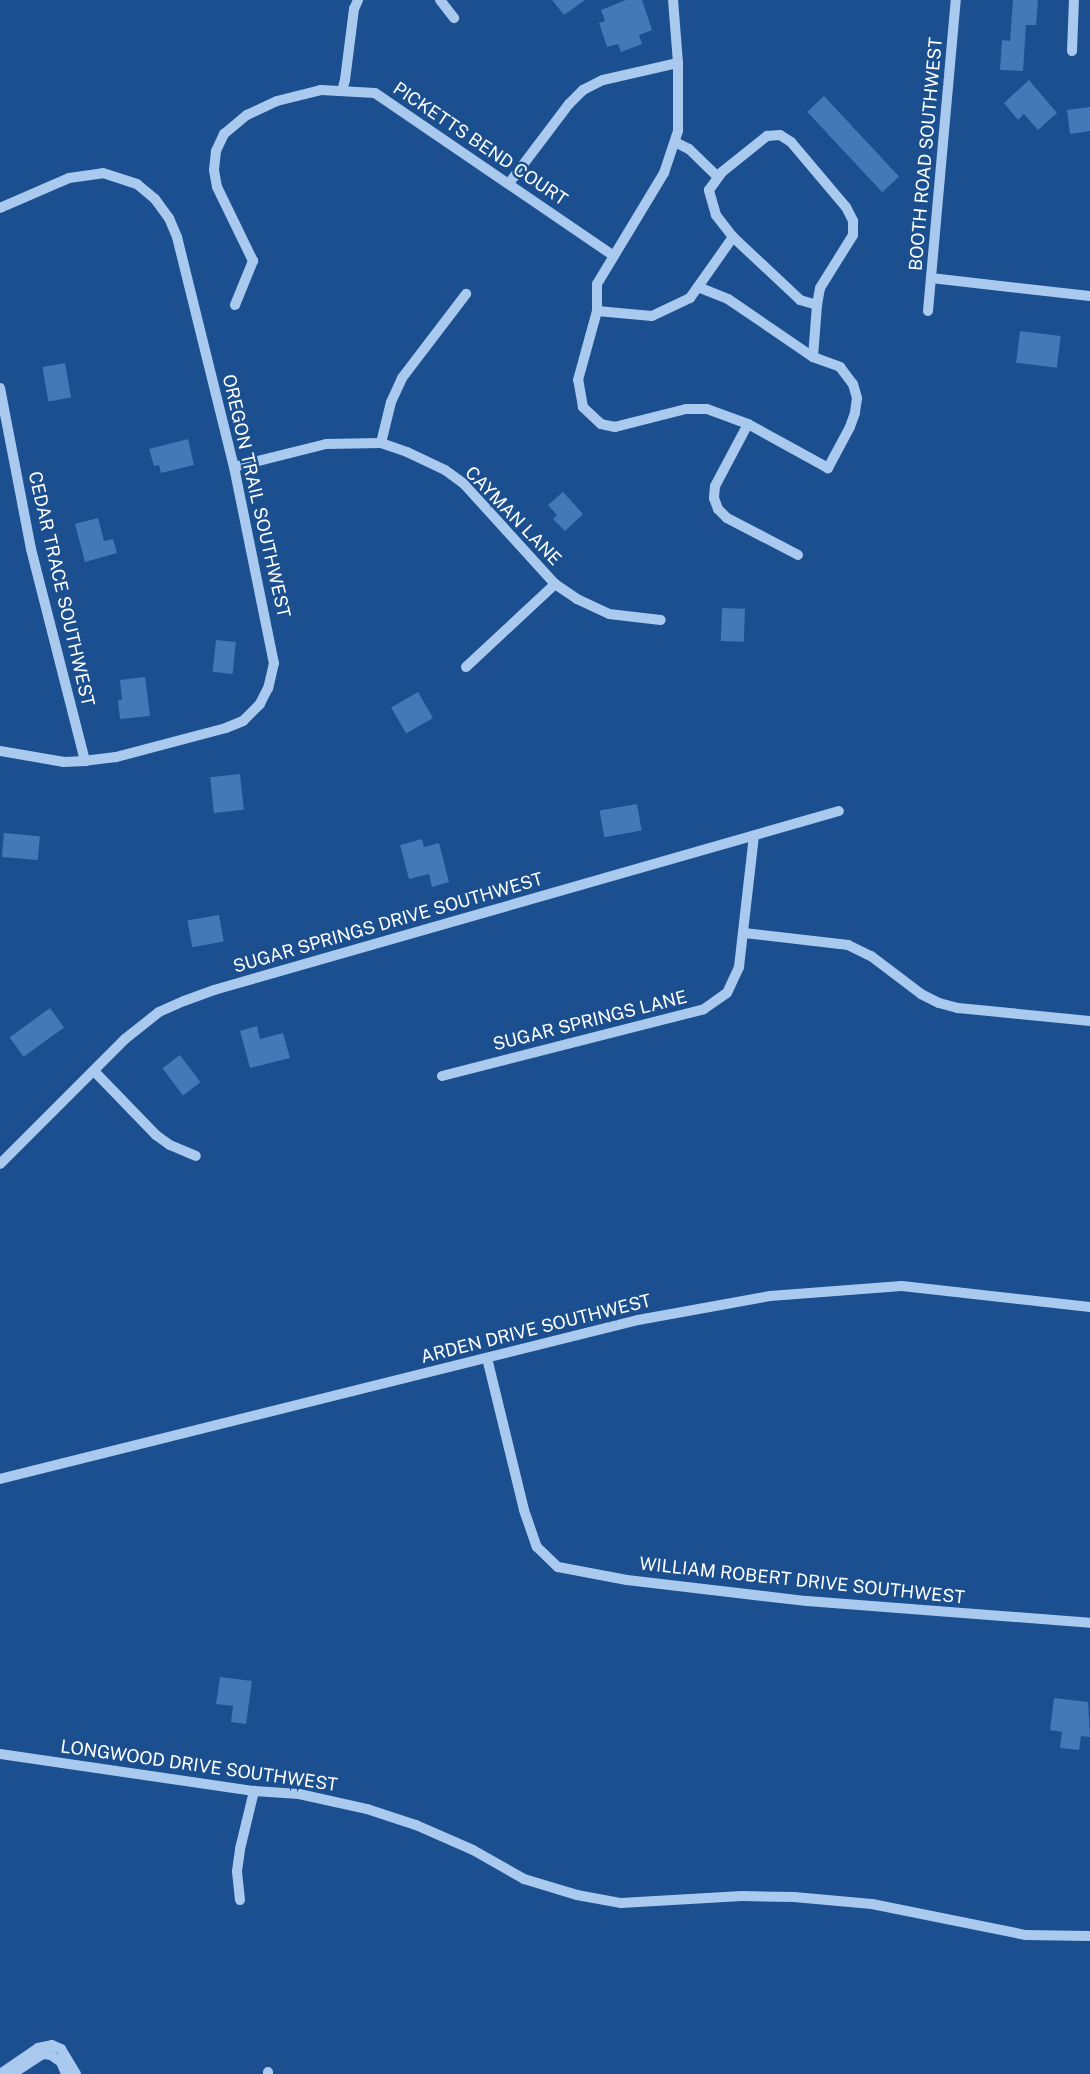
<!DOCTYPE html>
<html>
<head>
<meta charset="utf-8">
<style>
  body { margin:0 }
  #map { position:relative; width:1090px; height:2074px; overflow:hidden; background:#1b4f8f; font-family:"Public Sans",sans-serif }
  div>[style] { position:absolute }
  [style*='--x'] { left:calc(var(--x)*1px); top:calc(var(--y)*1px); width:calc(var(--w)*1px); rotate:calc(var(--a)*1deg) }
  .building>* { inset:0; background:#4478b7; transform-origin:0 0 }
  .minor>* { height:10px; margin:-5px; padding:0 5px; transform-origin:5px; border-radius:5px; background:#a9c9ee }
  span { translate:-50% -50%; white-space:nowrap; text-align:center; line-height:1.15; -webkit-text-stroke:5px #1b4f8f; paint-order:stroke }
  .street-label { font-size:18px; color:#fff }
</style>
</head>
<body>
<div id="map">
  <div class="building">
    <div style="clip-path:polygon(552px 0,585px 0,564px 15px)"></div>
    <div style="clip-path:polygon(626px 0,642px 0,652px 30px,639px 35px,642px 44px,621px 52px,618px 44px,607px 47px,599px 23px,605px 21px,601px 10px)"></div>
    <div style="clip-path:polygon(1013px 0,1038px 0,1036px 25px,1026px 25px,1023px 71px,1000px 70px,1002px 40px,1010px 41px)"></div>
    <div style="clip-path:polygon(1029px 80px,1057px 113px,1038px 130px,1024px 114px,1018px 120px,1004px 103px)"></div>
    <div style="left:824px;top:96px;width:110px;height:23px;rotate:47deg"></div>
    <div style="clip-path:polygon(1090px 107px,1090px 131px,1070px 134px,1067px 110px)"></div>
    <div style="left:1020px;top:331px;width:41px;height:32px;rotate:7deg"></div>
    <div style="left:65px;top:363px;width:35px;height:23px;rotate:80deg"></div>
    <div style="clip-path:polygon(188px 439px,194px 465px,161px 473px,159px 465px,154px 466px,149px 449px)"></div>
    <div style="clip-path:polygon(563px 492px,583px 514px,565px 531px,553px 519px,557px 515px,548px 505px)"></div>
    <div style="clip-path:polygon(98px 518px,104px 541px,113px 539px,117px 553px,85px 562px,75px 524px)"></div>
    <div style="left:722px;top:608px;width:23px;height:33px;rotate:2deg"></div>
    <div style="left:216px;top:640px;width:20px;height:32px;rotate:6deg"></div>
    <div style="clip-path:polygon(145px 677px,150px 716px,120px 719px,118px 700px,122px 700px,120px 680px)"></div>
    <div style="left:418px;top:692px;width:30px;height:31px;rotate:60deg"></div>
    <div style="left:240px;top:774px;width:36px;height:30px;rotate:84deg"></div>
    <div style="left:637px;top:804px;width:27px;height:38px;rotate:80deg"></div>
    <div style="left:4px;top:833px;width:36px;height:24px;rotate:5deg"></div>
    <div style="clip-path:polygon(422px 839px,424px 847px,439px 843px,449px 882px,432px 887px,429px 874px,409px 879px,400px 845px)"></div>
    <div style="left:219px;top:915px;width:27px;height:32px;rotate:80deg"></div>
    <div style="left:50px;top:1008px;width:24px;height:50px;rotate:54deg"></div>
    <div style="clip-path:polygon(257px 1026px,260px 1039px,283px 1033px,290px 1058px,250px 1068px,240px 1031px)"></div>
    <div style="left:180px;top:1055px;width:34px;height:22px;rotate:53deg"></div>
    <div style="clip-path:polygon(220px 1677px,252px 1681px,246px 1724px,231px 1722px,233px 1706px,216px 1704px)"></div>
    <div style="clip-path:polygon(1054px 1698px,1088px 1702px,1090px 1737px,1081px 1736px,1079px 1750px,1060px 1748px,1062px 1732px,1050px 1730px)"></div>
  </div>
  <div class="minor">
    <div style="--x:440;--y:0;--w:23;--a:52"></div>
    <div style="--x:1072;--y:51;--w:51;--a:-87.8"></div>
    <div style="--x:342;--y:91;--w:11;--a:-75"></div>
    <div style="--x:345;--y:80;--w:72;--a:-82.8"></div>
    <div style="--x:354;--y:9;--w:10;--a:-66"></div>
    <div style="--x:675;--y:142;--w:16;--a:27"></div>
    <div style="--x:689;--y:149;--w:40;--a:44"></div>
    <div style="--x:510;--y:182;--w:98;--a:-52.9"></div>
    <div style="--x:569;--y:104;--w:20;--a:-45"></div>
    <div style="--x:583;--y:90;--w:22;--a:-27"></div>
    <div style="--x:603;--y:80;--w:77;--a:-12.8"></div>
    <div style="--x:0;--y:208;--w:75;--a:-23.5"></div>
    <div style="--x:69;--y:178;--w:34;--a:-8"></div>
    <div style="--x:103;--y:173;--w:36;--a:18"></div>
    <div style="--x:137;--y:184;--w:23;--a:40"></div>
    <div style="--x:155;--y:199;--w:24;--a:54"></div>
    <div style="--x:169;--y:218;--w:21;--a:67"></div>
    <div style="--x:177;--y:237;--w:237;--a:76.1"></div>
    <div style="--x:234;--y:467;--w:200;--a:78.5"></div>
    <div style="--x:274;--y:663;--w:26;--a:103"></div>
    <div style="--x:268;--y:688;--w:18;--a:117"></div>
    <div style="--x:260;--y:704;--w:24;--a:135"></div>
    <div style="--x:243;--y:721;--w:18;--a:158"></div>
    <div style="--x:226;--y:728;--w:114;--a:165.2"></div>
    <div style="--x:116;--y:757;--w:31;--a:173"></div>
    <div style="--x:85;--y:761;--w:21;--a:177"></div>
    <div style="--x:64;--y:762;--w:65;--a:-170.2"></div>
    <div style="--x:733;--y:237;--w:92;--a:43.2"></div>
    <div style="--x:800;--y:300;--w:18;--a:16"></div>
    <div style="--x:931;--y:278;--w:160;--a:6.5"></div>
    <div style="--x:698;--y:287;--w:32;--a:22"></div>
    <div style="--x:728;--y:299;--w:103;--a:34.3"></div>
    <div style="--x:235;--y:305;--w:48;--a:-67.8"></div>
    <div style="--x:253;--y:261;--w:82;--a:-115.9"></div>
    <div style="--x:217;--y:187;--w:17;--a:-100"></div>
    <div style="--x:214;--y:170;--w:19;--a:-84"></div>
    <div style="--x:216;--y:151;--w:19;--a:-65"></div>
    <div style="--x:224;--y:134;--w:30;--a:-40"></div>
    <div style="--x:247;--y:115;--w:33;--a:-25"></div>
    <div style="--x:277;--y:101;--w:45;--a:-14"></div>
    <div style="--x:321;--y:90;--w:54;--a:3.2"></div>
    <div style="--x:375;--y:93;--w:289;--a:34.3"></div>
    <div style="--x:597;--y:311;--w:55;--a:5.2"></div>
    <div style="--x:652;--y:316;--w:42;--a:-25.3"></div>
    <div style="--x:690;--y:298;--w:75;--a:-54.8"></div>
    <div style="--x:733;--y:237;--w:28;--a:-128"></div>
    <div style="--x:716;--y:215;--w:26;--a:-106"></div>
    <div style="--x:709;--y:190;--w:22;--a:-54"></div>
    <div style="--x:722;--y:172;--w:58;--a:-38.7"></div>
    <div style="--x:767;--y:136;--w:13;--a:-4"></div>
    <div style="--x:780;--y:135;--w:13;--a:32"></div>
    <div style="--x:791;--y:142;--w:85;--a:49.8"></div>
    <div style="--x:846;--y:207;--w:16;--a:63"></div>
    <div style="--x:853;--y:221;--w:14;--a:90"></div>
    <div style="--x:853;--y:235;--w:62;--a:121.9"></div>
    <div style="--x:820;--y:288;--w:17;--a:100"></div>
    <div style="--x:817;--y:305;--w:52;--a:94.4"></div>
    <div style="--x:813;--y:357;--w:29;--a:20"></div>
    <div style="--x:840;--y:367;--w:21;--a:53"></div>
    <div style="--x:853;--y:384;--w:15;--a:74"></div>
    <div style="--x:857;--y:398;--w:15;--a:98"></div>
    <div style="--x:855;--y:413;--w:15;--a:110"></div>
    <div style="--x:850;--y:427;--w:47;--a:118.2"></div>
    <div style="--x:828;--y:468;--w:91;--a:-151.2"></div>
    <div style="--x:748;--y:424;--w:44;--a:-159.9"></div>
    <div style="--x:707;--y:409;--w:21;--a:180"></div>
    <div style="--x:686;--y:409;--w:73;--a:165.8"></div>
    <div style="--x:615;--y:427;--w:14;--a:-168"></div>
    <div style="--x:601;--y:424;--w:25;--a:-137"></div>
    <div style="--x:583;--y:407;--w:27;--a:-100"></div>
    <div style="--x:578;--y:380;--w:72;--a:-74.6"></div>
    <div style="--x:597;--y:311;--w:27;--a:-90"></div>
    <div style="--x:597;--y:284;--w:130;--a:-58.9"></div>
    <div style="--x:664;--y:173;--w:44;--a:-71.6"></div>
    <div style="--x:678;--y:131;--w:68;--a:-90"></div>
    <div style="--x:678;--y:63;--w:63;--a:-94.5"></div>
    <div style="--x:928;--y:311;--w:312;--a:-84.9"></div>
    <div style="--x:0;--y:388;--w:164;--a:79.1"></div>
    <div style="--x:31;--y:549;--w:219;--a:75.7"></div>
    <div style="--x:748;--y:424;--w:70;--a:118"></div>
    <div style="--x:715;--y:486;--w:12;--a:95"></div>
    <div style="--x:714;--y:498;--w:12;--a:70"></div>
    <div style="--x:718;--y:509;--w:13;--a:45"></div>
    <div style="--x:727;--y:518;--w:80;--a:27.5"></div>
    <div style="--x:381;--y:443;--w:42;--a:-76.3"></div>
    <div style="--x:391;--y:402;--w:26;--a:-65"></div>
    <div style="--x:402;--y:378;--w:106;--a:-52.7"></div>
    <div style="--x:234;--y:467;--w:95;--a:-14"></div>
    <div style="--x:326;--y:444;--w:55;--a:-1"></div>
    <div style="--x:381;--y:443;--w:28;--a:19"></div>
    <div style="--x:407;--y:452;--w:42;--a:25.3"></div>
    <div style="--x:445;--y:470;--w:24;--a:36"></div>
    <div style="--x:464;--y:484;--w:135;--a:47.7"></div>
    <div style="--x:555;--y:584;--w:27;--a:34"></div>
    <div style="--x:577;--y:599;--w:35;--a:25"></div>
    <div style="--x:609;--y:614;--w:52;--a:6.6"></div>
    <div style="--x:466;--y:667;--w:122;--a:-43"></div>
    <div style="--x:744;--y:933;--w:105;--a:6.6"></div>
    <div style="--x:848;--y:945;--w:25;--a:26"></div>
    <div style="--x:871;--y:956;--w:63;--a:37.2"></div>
    <div style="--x:921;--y:994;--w:20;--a:27"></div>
    <div style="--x:939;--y:1003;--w:20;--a:15"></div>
    <div style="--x:958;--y:1008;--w:133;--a:5.6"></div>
    <div style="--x:94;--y:1071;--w:89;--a:45.9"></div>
    <div style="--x:156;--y:1135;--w:17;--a:36"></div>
    <div style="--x:170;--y:1145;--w:28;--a:23"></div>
    <div style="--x:442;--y:1076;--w:270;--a:-14.3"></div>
    <div style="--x:704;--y:1009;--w:28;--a:-35"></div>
    <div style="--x:727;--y:993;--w:29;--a:-65"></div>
    <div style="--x:739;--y:967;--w:132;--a:-83.5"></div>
    <div style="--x:0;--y:1164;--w:177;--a:-45"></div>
    <div style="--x:125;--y:1039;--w:43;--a:-38.5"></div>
    <div style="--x:159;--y:1012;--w:27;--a:-24"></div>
    <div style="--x:184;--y:1001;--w:32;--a:-20"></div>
    <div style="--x:214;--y:990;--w:650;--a:-15.98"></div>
    <div style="--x:487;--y:1358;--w:156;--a:76.3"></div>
    <div style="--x:524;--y:1510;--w:39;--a:71"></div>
    <div style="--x:537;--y:1547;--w:29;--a:44"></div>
    <div style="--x:558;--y:1567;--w:70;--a:10.7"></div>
    <div style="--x:627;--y:1580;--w:181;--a:6.7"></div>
    <div style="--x:807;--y:1601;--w:284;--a:4.4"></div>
    <div style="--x:0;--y:1479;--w:658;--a:-13.99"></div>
    <div style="--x:638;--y:1320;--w:134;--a:-10.3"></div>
    <div style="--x:770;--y:1296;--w:132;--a:-4.3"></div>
    <div style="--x:902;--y:1286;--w:189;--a:6.4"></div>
    <div style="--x:0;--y:1754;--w:257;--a:8.3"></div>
    <div style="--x:254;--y:1791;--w:45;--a:3.8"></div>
    <div style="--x:299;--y:1794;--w:70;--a:12.4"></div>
    <div style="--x:367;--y:1809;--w:52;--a:18.1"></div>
    <div style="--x:416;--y:1825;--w:62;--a:23.7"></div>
    <div style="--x:473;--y:1850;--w:59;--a:29.6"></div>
    <div style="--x:524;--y:1879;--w:55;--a:16.8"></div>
    <div style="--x:577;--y:1895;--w:45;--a:10.3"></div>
    <div style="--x:621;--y:1903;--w:121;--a:-3.3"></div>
    <div style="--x:742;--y:1896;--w:52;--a:1.1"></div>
    <div style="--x:794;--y:1897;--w:78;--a:5.1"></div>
    <div style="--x:872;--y:1904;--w:157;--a:11.4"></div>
    <div style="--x:1026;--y:1935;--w:64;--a:0.9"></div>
    <div style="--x:240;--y:1900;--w:29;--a:-96"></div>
    <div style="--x:237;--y:1871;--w:22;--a:-82"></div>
    <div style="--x:240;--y:1849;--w:60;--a:-76.4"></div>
    <div style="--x:0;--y:2074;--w:46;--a:-34.4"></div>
    <div style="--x:38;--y:2048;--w:14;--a:-12"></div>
    <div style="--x:52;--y:2045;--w:10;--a:24"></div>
    <div style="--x:61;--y:2049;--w:29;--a:59"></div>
    <div style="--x:12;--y:2074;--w:37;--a:-33"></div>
    <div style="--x:43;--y:2054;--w:8;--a:7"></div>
    <div style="--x:51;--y:2055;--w:12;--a:35"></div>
    <div style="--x:61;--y:2062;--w:13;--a:67"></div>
    <div style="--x:268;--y:2074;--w:2;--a:-90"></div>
  </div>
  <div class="street-label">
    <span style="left:480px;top:144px;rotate:34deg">PICKETTS BEND COURT</span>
    <span style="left:926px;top:154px;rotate:-85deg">BOOTH ROAD SOUTHWEST</span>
    <span style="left:256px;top:496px;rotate:77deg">OREGON TRAIL SOUTHWEST</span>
    <span style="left:513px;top:516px;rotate:46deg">CAYMAN LANE</span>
    <span style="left:61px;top:589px;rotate:77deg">CEDAR TRACE SOUTHWEST</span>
    <span style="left:388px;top:923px;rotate:-16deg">SUGAR SPRINGS DRIVE SOUTHWEST</span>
    <span style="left:590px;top:1021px;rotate:-14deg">SUGAR SPRINGS LANE</span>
    <span style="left:536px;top:1329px;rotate:-14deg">ARDEN DRIVE SOUTHWEST</span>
    <span style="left:802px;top:1581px;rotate:6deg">WILLIAM ROBERT DRIVE SOUTHWEST</span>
    <span style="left:199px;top:1766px;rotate:8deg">LONGWOOD DRIVE SOUTHWEST</span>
  </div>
</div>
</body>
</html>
